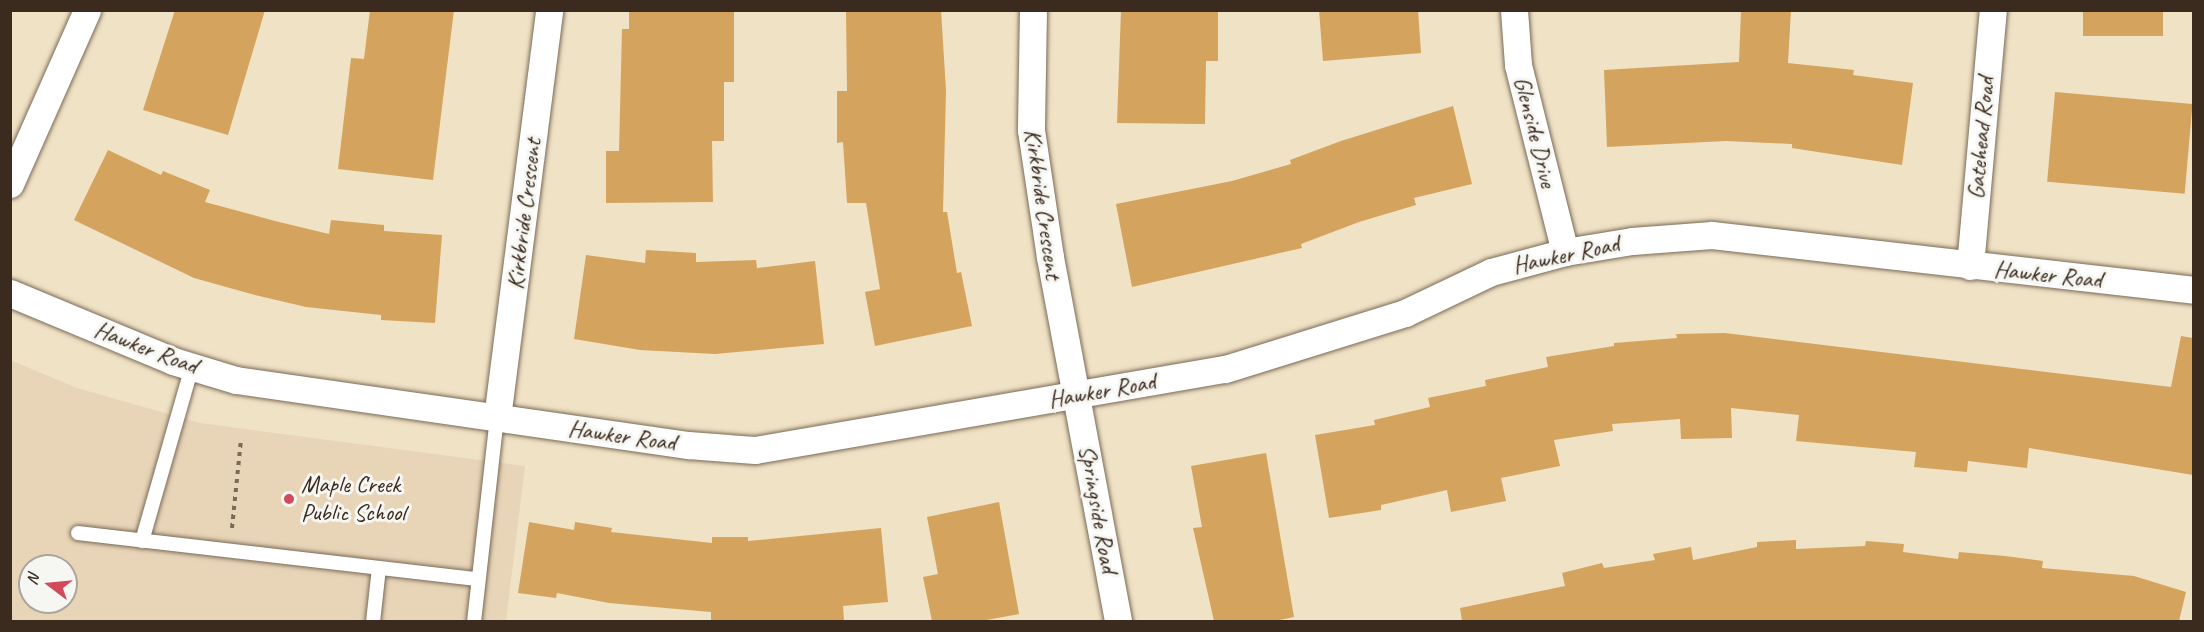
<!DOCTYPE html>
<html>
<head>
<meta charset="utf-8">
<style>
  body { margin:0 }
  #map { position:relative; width:2204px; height:632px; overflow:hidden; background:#f0e2c5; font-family:Caveat,sans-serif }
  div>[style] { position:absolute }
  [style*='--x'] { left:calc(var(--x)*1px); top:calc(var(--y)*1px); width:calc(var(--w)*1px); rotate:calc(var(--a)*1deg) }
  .built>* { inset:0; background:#e8d4b7 }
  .building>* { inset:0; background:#d4a35e; transform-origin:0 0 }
  .path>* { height:4px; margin-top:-2px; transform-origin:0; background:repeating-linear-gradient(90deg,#7a6a58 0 4.5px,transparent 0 9px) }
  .roads { filter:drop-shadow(0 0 2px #7a6a58) drop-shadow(0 0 2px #7a6a58) }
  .lane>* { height:14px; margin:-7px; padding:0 7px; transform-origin:7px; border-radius:7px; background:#fff }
  .street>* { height:27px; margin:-13.5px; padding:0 13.5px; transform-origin:13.5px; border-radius:13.5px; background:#fff }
  .dots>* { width:16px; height:16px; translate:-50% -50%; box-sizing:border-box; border:3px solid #f6f6f2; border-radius:50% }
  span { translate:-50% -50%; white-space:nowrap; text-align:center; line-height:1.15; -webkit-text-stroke:6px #f6f6f2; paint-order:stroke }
  .street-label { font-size:24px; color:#3b2a1e }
  .poi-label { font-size:24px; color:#3b2a1e }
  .left { translate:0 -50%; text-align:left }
  .frame { position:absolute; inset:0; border:12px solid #3b2a1e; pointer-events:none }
  .north { position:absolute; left:18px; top:554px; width:60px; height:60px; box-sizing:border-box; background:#f6f6f2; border:2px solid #aba49d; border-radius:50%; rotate:286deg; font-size:16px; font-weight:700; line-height:24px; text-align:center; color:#3b2a1e }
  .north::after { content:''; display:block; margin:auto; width:21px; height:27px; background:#d1495b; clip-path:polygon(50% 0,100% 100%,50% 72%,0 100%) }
</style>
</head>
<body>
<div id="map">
  <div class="built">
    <div style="clip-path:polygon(evenodd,10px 360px,77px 388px,200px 423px,525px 466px,506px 621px,11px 621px,10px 360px,30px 566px,66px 566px,66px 602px,30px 602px,30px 566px)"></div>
  </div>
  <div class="building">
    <div style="clip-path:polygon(175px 10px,265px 10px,228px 135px,143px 110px)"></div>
    <div style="clip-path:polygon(370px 10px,454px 10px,433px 180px,338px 169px,351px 58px,364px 59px)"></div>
    <div style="clip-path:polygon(629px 10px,734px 10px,734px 82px,724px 82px,724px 141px,712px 141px,713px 202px,606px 203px,606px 151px,619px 151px,622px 29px,629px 29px)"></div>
    <div style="clip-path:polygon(846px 10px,941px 10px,946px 90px,943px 212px,947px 212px,957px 273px,961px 272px,972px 326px,875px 346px,865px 292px,880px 289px,866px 203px,847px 203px,843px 142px,837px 143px,837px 91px,847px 91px)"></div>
    <div style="clip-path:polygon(1121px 10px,1218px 10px,1218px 61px,1206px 61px,1205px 124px,1117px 123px)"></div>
    <div style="clip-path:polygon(1319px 10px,1418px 10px,1421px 53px,1323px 61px)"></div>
    <div style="clip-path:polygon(1741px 10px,1791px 10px,1788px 63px,1854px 70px,1853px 75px,1913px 83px,1902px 165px,1792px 148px,1792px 144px,1726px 141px,1607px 147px,1604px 70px,1739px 62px)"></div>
    <div style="left:2083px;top:10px;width:80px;height:26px"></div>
    <div style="left:2055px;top:92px;width:138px;height:90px;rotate:5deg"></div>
    <div style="clip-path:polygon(1453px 106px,1472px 184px,1414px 198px,1416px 205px,1359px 222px,1301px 244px,1302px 248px,1132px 287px,1116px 204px,1232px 181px,1291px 164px,1290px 160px,1341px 141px)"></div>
    <div style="clip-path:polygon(108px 150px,161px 175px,163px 171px,210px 190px,205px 202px,275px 221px,329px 234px,331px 220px,384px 225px,384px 231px,442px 235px,435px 323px,381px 320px,381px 315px,306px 307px,255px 295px,194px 278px,74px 220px)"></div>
    <div style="clip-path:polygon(646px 250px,696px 253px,696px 262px,756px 260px,757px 268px,815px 261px,824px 344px,715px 354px,640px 350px,574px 339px,586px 255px,645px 263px)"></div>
    <div style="clip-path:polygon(1725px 333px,2171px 387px,2181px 336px,2193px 338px,2193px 475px,2029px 448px,2027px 468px,1968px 461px,1967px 472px,1914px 467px,1916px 452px,1796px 441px,1799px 415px,1731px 408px,1732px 438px,1681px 439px,1680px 419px,1612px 424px,1613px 431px,1554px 440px,1560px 466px,1501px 478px,1506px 501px,1451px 512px,1447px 490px,1381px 505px,1381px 510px,1329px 518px,1315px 435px,1375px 425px,1374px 420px,1430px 407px,1428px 398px,1486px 386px,1485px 380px,1548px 367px,1546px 357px,1614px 346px,1614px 343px,1677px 338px,1676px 334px)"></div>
    <div style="clip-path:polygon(1266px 453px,1294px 617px,1275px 621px,1214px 621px,1193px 528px,1202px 527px,1191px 466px)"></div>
    <div style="clip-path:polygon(999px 502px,1019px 614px,981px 621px,932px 621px,923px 577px,938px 574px,927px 517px)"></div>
    <div style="clip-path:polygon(529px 522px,574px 530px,575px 522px,612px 528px,611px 532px,712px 543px,712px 537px,748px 537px,748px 541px,881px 528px,888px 602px,843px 606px,844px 621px,711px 621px,711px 612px,609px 603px,557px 593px,556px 598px,518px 593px)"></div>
    <div style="clip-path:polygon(1796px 540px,1796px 549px,1865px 546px,1866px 541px,1904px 544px,1903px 552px,1958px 559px,1959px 552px,2005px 556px,2043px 561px,2042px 568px,2134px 576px,2186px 592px,2179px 621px,1462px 621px,1460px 608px,1565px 586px,1562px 573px,1602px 563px,1604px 568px,1655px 560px,1653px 554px,1691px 547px,1693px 560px,1757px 547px,1757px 542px)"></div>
  </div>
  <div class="path">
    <div style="--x:232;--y:528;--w:89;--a:-84.2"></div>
  </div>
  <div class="roads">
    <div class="lane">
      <div style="--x:78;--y:533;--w:403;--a:6.6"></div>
      <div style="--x:142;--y:541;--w:181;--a:-74"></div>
      <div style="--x:373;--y:622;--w:54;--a:-83.7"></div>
      <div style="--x:474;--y:622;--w:205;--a:-83.6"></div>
    </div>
    <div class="street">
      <div style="--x:1033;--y:10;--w:120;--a:91"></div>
      <div style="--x:1031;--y:130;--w:128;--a:81.5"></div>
      <div style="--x:1050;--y:257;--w:371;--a:79.4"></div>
      <div style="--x:1514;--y:10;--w:55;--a:85.8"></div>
      <div style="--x:1518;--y:65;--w:193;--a:75.9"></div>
      <div style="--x:10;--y:184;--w:190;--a:-66.1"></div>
      <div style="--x:1970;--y:266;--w:257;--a:-84.9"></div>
      <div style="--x:10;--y:293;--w:177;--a:22.6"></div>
      <div style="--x:173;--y:361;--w:66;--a:16.8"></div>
      <div style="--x:236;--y:380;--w:457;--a:8.2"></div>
      <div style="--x:688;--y:445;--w:67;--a:4.3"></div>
      <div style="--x:755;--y:450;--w:477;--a:-9.8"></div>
      <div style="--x:1225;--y:369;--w:189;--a:-17.3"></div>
      <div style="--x:1405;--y:313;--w:95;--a:-25.5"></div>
      <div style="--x:1491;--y:272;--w:77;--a:-15.1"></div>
      <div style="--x:1565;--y:252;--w:68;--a:-9.3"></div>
      <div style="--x:1632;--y:241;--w:80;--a:-4.3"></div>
      <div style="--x:1712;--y:235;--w:485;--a:6.5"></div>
      <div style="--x:497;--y:418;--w:411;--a:-82.7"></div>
    </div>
  </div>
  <div class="dots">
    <div style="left:289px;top:499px;background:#d1495b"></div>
  </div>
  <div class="street-label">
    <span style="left:1535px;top:132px;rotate:76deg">Glenside Drive</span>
    <span style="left:1981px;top:138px;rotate:-85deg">Gatehead Road</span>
    <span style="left:1043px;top:204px;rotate:82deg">Kirkbride Crescent</span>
    <span style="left:524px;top:214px;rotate:-83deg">Kirkbride Crescent</span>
    <span style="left:1566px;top:255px;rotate:-12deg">Hawker Road</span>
    <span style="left:2048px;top:275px;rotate:6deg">Hawker Road</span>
    <span style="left:146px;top:348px;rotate:21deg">Hawker Road</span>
    <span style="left:1102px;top:391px;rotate:-10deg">Hawker Road</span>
    <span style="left:622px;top:436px;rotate:8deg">Hawker Road</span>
    <span style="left:1098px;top:509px;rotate:80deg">Springside Road</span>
  </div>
  <div class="poi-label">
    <span class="left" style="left:301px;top:499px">Maple Creek<br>Public School</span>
  </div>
  <div class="frame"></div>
  <div class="north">N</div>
</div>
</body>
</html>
